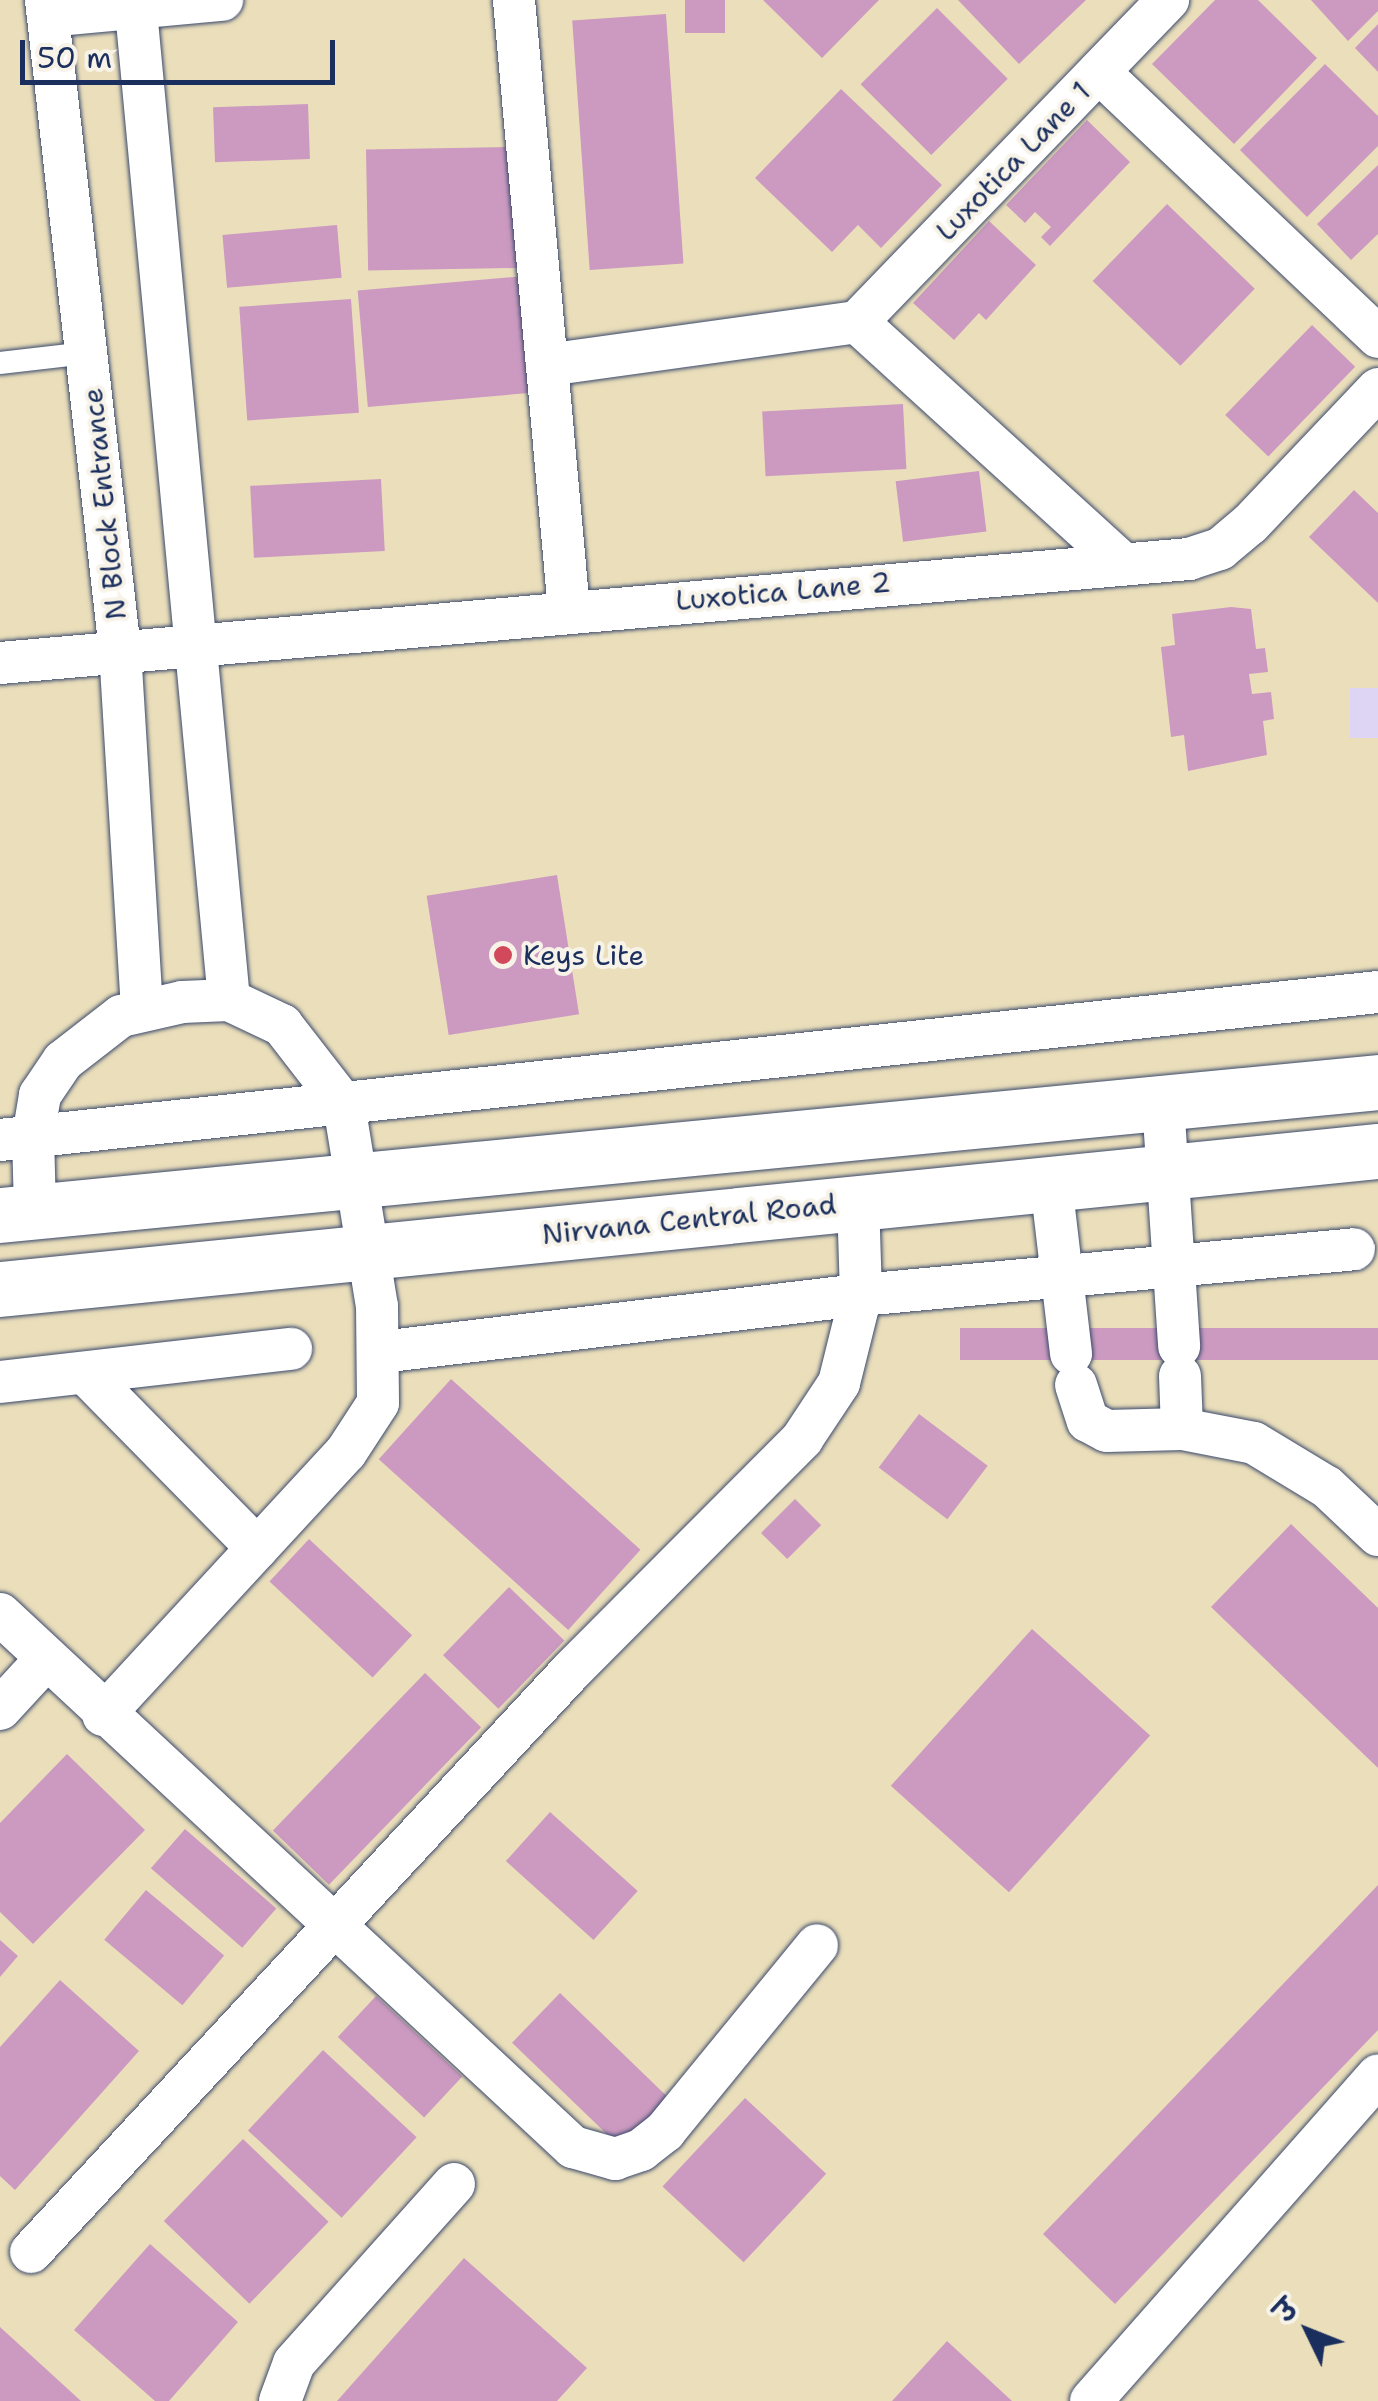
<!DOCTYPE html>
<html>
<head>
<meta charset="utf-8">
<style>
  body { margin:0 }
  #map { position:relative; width:1378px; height:2401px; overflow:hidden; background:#ebdfbb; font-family:"Shantell Sans","Playpen Sans Deva",sans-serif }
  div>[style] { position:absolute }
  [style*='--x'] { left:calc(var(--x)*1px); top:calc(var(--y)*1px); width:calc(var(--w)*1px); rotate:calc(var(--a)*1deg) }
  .built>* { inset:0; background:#ded5f5; transform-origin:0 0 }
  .building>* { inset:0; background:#cc9ac0; transform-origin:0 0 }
  .roads { filter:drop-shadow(0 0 2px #3a496c) drop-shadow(0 0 2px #3a496c) }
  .lane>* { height:22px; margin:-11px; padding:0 11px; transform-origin:11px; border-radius:11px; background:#fff }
  .street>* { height:42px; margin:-21px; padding:0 21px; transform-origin:21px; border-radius:21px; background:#fff }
  .secondary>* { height:55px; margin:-27.5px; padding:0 27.5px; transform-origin:27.5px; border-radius:27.5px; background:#fff }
  .dots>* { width:28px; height:28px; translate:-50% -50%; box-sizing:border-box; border:5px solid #f7f3e8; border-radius:50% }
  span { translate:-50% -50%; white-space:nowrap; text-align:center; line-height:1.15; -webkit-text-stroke:8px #f7f3e8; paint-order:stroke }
  .street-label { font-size:28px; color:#1b2f5e }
  .poi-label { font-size:28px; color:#1b2f5e }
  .left { translate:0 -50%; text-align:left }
  .north { position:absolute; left:1258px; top:2281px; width:100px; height:100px; -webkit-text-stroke:8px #f7f3e8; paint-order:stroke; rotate:313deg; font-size:28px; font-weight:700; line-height:40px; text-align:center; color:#1b2f5e }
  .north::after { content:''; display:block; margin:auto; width:35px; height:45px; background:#1b2f5e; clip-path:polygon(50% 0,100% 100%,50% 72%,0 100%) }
  .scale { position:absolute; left:20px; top:40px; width:315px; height:45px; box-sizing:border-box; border:5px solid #1b2f5e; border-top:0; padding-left:12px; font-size:30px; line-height:35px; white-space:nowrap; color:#1b2f5e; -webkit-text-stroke:8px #f7f3e8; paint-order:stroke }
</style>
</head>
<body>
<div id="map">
  <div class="built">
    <div style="left:1378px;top:688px;width:50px;height:28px;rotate:90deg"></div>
  </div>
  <div class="building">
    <div style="left:685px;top:0;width:40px;height:33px"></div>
    <div style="clip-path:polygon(763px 0,879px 0,822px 58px)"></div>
    <div style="clip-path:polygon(958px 0,1086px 0,1019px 64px)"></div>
    <div style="clip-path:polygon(1215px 0,1258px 0,1317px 58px,1234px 144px,1152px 64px)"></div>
    <div style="clip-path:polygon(1311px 0,1378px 0,1378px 11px,1348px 41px)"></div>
    <div style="left:937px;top:8px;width:100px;height:108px;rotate:45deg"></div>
    <div style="left:666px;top:14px;width:250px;height:94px;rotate:86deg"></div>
    <div style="clip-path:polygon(1378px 24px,1378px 72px,1355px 48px)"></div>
    <div style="clip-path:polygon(1325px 64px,1378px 116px,1378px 146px,1307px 217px,1240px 150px)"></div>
    <div style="clip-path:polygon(841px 89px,942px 185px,881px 248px,858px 225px,832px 252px,755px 178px)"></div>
    <div style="left:308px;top:104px;width:55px;height:95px;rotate:88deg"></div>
    <div style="clip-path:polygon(1087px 120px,1130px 162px,1050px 246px,1041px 237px,1051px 227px,1035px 212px,1025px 223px,1006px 205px)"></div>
    <div style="left:516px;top:147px;width:121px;height:150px;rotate:89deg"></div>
    <div style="clip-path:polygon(1378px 165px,1378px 234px,1351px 260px,1317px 224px)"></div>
    <div style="left:1167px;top:204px;width:122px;height:107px;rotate:44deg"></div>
    <div style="clip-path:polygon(989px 221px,1036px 265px,986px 320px,979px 313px,954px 340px,913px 303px)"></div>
    <div style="left:337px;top:225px;width:53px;height:115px;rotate:85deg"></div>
    <div style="left:524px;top:276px;width:117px;height:167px;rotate:85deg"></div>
    <div style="left:351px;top:299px;width:114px;height:112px;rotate:86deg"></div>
    <div style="left:1312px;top:325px;width:60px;height:125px;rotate:44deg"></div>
    <div style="left:903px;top:404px;width:65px;height:141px;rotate:87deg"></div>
    <div style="left:979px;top:471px;width:61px;height:84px;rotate:83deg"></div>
    <div style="left:381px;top:479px;width:72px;height:131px;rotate:87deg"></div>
    <div style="clip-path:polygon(1354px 490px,1378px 513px,1378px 603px,1309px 537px)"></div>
    <div style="clip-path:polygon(1231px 607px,1251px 609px,1256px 649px,1265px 648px,1268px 672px,1249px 674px,1252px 694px,1271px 692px,1274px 719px,1263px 721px,1267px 755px,1188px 771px,1184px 735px,1171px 737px,1161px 647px,1175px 645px,1172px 614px)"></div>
    <div style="left:557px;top:875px;width:141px;height:132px;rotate:81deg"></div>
    <div style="left:1378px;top:1328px;width:32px;height:418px;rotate:90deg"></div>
    <div style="left:451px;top:1379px;width:255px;height:108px;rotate:42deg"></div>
    <div style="left:919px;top:1414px;width:86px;height:67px;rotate:37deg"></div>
    <div style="left:795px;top:1499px;width:37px;height:48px;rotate:45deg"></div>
    <div style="clip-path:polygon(1291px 1524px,1378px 1608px,1378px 1768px,1211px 1607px)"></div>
    <div style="left:309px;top:1539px;width:141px;height:58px;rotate:43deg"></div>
    <div style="left:509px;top:1587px;width:77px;height:95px;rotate:44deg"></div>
    <div style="left:1032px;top:1629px;width:159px;height:211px;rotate:42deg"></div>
    <div style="left:425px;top:1673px;width:78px;height:219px;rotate:44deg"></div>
    <div style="clip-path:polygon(67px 1754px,145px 1830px,33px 1944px,0 1912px,0 1823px)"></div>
    <div style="left:550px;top:1812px;width:118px;height:66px;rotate:42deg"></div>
    <div style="left:185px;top:1829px;width:121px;height:52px;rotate:41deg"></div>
    <div style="clip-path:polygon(1378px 1885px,1378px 2030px,1115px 2304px,1043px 2234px)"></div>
    <div style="left:146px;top:1890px;width:102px;height:65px;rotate:40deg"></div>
    <div style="clip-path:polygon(0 1940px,18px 1956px,0 1977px)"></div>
    <div style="clip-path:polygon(60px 1980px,139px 2051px,15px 2190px,0 2176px,0 2047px)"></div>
    <div style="left:560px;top:1993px;width:150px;height:69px;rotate:44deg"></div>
    <div style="left:376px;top:1996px;width:118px;height:56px;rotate:43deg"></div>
    <div style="left:323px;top:2050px;width:128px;height:110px;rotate:43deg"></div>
    <div style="left:745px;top:2098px;width:111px;height:121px;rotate:43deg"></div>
    <div style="left:243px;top:2139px;width:119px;height:114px;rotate:44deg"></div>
    <div style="clip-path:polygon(150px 2244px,238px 2322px,169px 2401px,155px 2401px,74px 2330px)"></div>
    <div style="clip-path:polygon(464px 2258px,587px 2368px,557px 2401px,337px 2401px)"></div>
    <div style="clip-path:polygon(0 2327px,81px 2401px,0 2401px)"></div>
    <div style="clip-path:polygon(947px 2341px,1012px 2401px,892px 2401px)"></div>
  </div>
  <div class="roads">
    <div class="lane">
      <div style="--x:0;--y:363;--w:87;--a:-6.6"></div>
    </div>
    <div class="street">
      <div style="--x:46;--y:0;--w:654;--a:83.51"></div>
      <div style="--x:120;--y:650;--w:360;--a:86.5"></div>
      <div style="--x:135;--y:0;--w:1004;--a:84.63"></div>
      <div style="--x:514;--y:0;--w:612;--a:84.85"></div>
      <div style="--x:48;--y:16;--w:175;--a:-5.3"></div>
      <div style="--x:1099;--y:72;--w:385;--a:43.5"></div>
      <div style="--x:857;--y:322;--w:448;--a:-46"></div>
      <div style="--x:547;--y:365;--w:313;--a:-7.9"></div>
      <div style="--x:857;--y:322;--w:354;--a:42.3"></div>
      <div style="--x:0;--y:663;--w:1194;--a:-5"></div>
      <div style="--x:1189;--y:559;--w:33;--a:-18"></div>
      <div style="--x:1220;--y:549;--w:39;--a:-40"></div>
      <div style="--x:1250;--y:524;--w:186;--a:-46.5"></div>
      <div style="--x:1163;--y:1103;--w:244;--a:86.2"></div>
      <div style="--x:0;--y:1140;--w:1386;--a:-6.13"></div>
      <div style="--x:1051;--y:1183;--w:172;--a:83.3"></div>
      <div style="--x:35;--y:1211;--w:74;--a:-91.5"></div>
      <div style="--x:33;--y:1137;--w:43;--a:-80.5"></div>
      <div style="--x:40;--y:1095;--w:41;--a:-55.9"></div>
      <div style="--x:63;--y:1061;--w:73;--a:-37.8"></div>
      <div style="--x:121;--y:1016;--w:63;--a:-12.9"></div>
      <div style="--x:182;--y:1002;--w:47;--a:-2.4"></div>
      <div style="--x:229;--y:1000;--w:59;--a:25.3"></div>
      <div style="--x:282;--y:1025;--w:101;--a:52.2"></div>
      <div style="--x:344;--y:1105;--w:204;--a:80.7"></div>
      <div style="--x:377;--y:1306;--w:97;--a:89.4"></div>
      <div style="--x:378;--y:1403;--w:59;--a:123.1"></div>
      <div style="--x:346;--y:1452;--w:358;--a:132.7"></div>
      <div style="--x:381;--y:1352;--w:483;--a:-6.8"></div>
      <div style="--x:861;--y:1295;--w:495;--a:-5.3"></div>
      <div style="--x:87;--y:1375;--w:243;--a:45.5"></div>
      <div style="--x:1180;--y:1376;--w:53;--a:87.8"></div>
      <div style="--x:0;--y:1382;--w:293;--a:-6.5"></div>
      <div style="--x:1076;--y:1385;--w:38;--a:72"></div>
      <div style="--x:1088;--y:1421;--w:21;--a:28"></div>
      <div style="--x:1107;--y:1431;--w:75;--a:-1.5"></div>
      <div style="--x:1182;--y:1429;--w:73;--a:11"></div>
      <div style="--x:1254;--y:1443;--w:85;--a:31.1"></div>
      <div style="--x:1327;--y:1487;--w:70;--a:43.3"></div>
      <div style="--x:0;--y:1614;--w:783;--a:42.93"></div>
      <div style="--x:573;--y:2147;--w:44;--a:15.9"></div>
      <div style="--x:615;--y:2159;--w:28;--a:-19"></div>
      <div style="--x:641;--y:2150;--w:31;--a:-38"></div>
      <div style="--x:665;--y:2131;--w:240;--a:-50.7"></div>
      <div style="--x:0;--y:1709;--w:69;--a:-47.3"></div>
      <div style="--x:31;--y:2252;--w:795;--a:-47.09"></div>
      <div style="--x:572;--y:1670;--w:326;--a:-45.1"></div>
      <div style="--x:802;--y:1439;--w:67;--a:-56.5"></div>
      <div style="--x:839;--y:1383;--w:91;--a:-76"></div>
      <div style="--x:861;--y:1295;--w:93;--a:-91.8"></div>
      <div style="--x:280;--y:2401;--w:40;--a:-69.8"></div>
      <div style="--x:294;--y:2363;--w:240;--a:-48.2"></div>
      <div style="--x:1091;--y:2401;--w:434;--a:-48.6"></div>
    </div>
    <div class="secondary">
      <div style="--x:0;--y:1215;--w:1384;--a:-5.51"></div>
      <div style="--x:0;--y:1289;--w:1385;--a:-5.72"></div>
    </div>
  </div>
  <div class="dots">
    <div style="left:503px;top:955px;background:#d1495b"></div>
  </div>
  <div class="street-label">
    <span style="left:1013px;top:161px;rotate:-46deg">Luxotica Lane 1</span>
    <span style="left:104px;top:504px;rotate:-96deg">N Block Entrance</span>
    <span style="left:783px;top:591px;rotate:-5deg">Luxotica Lane 2</span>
    <span style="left:689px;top:1219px;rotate:-6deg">Nirvana Central Road</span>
  </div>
  <div class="poi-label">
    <span class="left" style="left:523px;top:955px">Keys Lite</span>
  </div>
  <div class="north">उ</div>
  <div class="scale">50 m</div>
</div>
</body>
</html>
